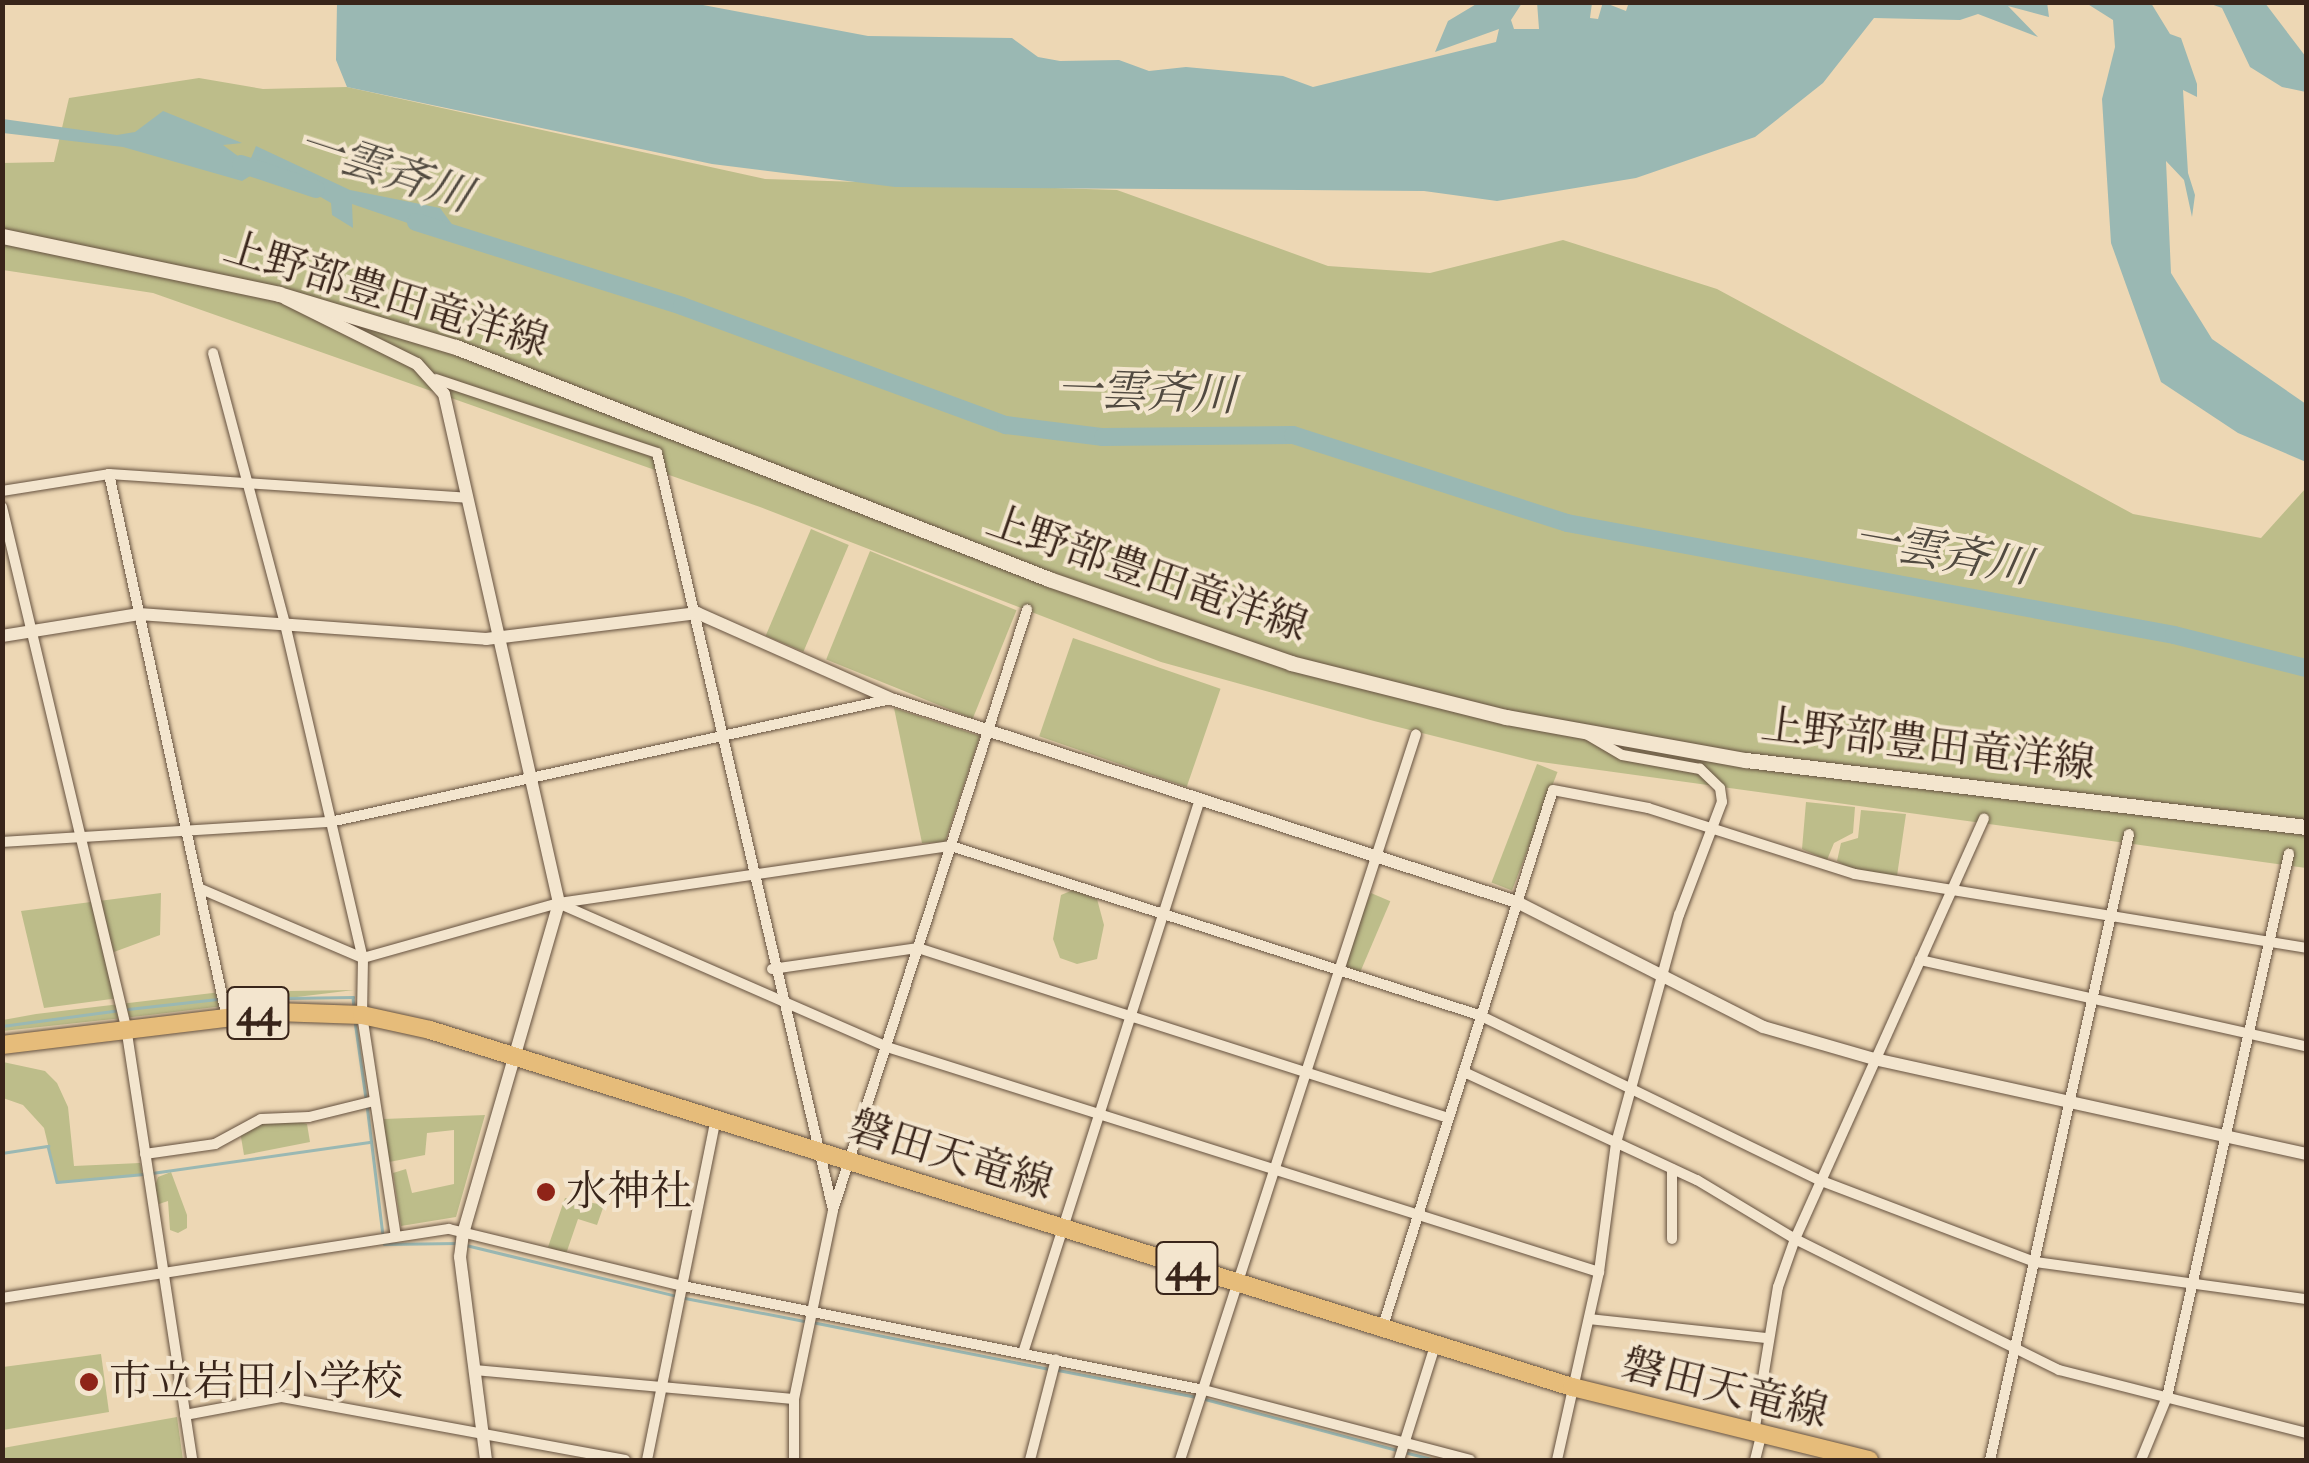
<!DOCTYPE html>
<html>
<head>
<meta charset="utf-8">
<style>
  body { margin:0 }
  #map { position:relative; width:2309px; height:1463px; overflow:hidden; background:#edd7b4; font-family:"IM FELL Double Pica","Noto Serif JP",serif }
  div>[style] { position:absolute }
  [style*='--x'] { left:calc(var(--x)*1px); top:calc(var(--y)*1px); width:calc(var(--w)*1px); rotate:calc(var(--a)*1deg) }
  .green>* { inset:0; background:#bdbd8a; transform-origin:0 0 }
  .water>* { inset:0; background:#9ab8b3 }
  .stream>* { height:2.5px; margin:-1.25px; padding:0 1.25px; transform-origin:1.25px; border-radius:1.25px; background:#9ab8b3 }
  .river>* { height:18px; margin:-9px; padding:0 9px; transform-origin:9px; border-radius:9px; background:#9ab8b3 }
  .roads { filter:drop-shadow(0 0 2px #665240) drop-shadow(0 0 2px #665240) }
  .minor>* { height:10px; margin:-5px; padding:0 5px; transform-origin:5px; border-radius:5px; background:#f3e5ce }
  .tertiary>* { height:12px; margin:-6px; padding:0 6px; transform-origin:6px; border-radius:6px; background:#f3e5ce }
  .secondary>* { height:15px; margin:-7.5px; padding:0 7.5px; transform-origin:7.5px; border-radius:7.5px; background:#f3e5ce }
  .primary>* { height:18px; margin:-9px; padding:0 9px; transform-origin:9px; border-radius:9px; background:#e6bc7a }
  .dots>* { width:28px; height:28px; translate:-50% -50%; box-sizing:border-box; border:5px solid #f3e5ce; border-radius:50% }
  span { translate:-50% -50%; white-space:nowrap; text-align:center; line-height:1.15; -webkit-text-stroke:8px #f3e5ce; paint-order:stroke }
  .shield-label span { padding:2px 8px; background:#f3e5ce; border:2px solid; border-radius:8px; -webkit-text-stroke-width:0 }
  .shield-label { font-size:40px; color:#39251a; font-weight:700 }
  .street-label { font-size:42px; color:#39251a }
  .poi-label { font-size:42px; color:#39251a }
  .left { translate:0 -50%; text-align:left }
  .water-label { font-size:45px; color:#514a40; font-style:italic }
  .frame { position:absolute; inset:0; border:5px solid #39251a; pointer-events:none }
</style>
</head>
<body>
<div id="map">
  <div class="green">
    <div style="clip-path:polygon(199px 78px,263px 89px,347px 87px,765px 179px,1117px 190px,1328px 266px,1430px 273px,1563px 240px,1717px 289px,2133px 514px,2261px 538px,2306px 488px,2306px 868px,1534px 761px,1374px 721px,1161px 662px,760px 507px,153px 293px,3px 270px,2px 163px,54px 162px,69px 98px)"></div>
    <div style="left:811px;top:529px;width:41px;height:116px;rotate:23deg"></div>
    <div style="left:870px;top:551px;width:158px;height:117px;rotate:22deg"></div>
    <div style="left:1073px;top:638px;width:156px;height:104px;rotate:19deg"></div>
    <div style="clip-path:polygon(894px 708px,980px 736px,945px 842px,922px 843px)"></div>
    <div style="left:1537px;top:764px;width:22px;height:127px;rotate:21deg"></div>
    <div style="clip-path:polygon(1806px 802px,1855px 807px,1853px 833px,1834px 843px,1827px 860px,1802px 849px)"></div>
    <div style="clip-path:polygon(1861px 810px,1906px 814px,1897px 876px,1861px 875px,1837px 861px,1841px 843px,1858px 838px)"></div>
    <div style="clip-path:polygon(1073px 890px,1097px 899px,1104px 925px,1097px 959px,1077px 964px,1060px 958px,1053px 939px,1061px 895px)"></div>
    <div style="clip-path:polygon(161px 893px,160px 935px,114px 952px,103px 919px,119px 998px,44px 1008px,21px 911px)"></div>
    <div style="left:1371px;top:893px;width:21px;height:77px;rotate:23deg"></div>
    <div style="clip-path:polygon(354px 990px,150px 1015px,3px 1031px,3px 1020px,36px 1014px,221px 992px)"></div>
    <div style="clip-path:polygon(3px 1062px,45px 1071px,57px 1083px,68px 1107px,74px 1166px,140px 1163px,142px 1174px,57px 1182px,44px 1128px,23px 1105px,3px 1098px)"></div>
    <div style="clip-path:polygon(485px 1115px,456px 1217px,401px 1226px,393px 1173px,406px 1169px,412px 1193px,454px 1184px,454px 1130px,427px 1133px,425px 1155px,384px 1163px,384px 1119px)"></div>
    <div style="clip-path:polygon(297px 1121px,307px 1124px,310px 1142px,244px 1155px,240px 1131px,250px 1122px)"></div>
    <div style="clip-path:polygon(171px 1172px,187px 1215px,187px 1228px,178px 1233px,170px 1230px,168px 1201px,159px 1204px,155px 1186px,158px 1177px)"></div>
    <div style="clip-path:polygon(565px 1198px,604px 1205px,597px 1225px,578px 1219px,566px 1254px,548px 1247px)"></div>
    <div style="clip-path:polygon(101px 1354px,109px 1412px,3px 1430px,3px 1367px)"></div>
    <div style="clip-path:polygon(177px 1417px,183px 1460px,3px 1460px,3px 1448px)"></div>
  </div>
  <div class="water">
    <div style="clip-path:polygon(687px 2px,868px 36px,1012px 38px,1038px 57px,1060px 61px,1119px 60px,1149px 71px,1186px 67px,1283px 76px,1313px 87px,1496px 42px,1499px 29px,1435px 52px,1448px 21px,1478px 3px,1522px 3px,1511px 20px,1514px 29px,1539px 29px,1537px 2px,1592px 3px,1590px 18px,1598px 19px,1603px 2px,1626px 11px,1629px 2px,2047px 2px,2049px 17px,2008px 6px,2038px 37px,1978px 14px,1960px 20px,1874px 18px,1823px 83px,1755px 137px,1636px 178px,1497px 201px,1424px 191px,895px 187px,712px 164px,347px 87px,336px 60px,337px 3px)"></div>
    <div style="clip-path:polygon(2086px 3px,2151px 3px,2170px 34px,2181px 38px,2197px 84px,2197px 97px,2183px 90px,2188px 173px,2195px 195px,2192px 217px,2184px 180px,2166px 161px,2171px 273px,2212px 339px,2306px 404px,2306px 462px,2238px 433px,2161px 382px,2111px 243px,2102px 99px,2115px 47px,2113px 20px)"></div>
    <div style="clip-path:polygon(2208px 3px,2265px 3px,2306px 57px,2306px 92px,2282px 87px,2250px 67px,2222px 8px)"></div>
    <div style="clip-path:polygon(163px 111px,242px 143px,223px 145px,242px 159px,251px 158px,256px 146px,350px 190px,440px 208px,454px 227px,431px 231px,352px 204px,353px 228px,332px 215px,331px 203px,267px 166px,242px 181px,123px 147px,3px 133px,3px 119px,117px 135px,135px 132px)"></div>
  </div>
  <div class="stream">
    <div style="--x:227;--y:999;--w:126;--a:-0.9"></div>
    <div style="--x:353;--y:997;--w:11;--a:85"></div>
    <div style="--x:128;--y:1009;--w:92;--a:-6.3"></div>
    <div style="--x:355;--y:1021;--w:78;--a:81.9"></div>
    <div style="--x:2;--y:1026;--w:119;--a:-7.7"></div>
    <div style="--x:367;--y:1105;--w:132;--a:83"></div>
    <div style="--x:2;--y:1153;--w:47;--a:-8.7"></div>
    <div style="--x:48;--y:1146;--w:37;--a:76"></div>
    <div style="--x:57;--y:1182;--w:87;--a:-5.3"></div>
    <div style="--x:152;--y:1173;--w:221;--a:-8.1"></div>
    <div style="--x:384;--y:1244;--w:74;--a:-0.8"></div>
    <div style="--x:466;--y:1245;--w:217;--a:13.6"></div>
    <div style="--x:685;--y:1298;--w:121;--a:10.9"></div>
    <div style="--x:812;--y:1322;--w:243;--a:11.2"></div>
    <div style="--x:1058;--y:1370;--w:142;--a:11"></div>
    <div style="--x:1205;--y:1399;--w:202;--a:14.9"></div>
    <div style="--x:1408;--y:1453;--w:29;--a:14"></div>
  </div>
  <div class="river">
    <div style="--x:241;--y:164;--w:79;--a:18.4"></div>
    <div style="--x:416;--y:222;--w:279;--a:17.5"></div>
    <div style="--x:682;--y:306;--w:345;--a:20.2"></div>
    <div style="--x:1006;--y:425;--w:98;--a:7.1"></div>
    <div style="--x:1103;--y:437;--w:190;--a:-0.6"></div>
    <div style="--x:1293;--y:435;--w:288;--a:17.8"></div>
    <div style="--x:1567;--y:523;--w:617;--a:10.45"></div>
    <div style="--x:2174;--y:635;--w:136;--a:14"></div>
  </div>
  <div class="roads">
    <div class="minor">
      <div style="--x:213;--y:353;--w:280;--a:75.1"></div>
      <div style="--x:285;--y:624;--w:343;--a:76.9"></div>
      <div style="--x:363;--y:958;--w:57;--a:91"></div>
      <div style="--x:362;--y:1015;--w:224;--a:81.3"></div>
      <div style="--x:436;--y:379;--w:233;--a:18.5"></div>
      <div style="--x:657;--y:453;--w:777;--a:76.91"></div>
      <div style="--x:109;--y:474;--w:553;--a:77.77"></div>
      <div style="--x:2;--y:491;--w:108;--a:-9"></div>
      <div style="--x:109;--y:474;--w:359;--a:3.8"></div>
      <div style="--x:2;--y:507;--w:535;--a:76.59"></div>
      <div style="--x:126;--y:1027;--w:438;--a:81.3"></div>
      <div style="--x:2;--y:842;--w:329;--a:-3.5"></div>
      <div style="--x:330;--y:822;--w:574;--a:-12.37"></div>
      <div style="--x:201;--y:889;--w:176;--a:23.1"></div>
      <div style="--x:363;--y:958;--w:204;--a:-15.7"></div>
      <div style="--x:559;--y:903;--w:396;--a:-8.3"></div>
      <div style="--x:951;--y:846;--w:554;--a:17.75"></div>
      <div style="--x:1479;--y:1015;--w:378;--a:25.9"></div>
      <div style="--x:1819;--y:1180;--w:231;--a:20.8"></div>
      <div style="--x:2035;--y:1262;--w:274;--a:7.8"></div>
      <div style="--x:560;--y:904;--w:357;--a:23.6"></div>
      <div style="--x:887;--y:1047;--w:747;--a:17.54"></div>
      <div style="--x:1920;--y:960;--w:395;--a:12.6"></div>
      <div style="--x:772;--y:969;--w:148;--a:-8.2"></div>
      <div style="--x:918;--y:948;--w:557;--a:17.78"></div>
      <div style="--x:1464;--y:1072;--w:257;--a:24.9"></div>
      <div style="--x:1697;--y:1180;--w:114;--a:31"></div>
      <div style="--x:1795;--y:1239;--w:295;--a:26.4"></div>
      <div style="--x:2059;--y:1370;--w:255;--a:14.3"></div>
      <div style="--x:145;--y:1154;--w:71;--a:-8.1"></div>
      <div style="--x:215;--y:1144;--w:52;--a:-28.5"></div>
      <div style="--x:261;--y:1119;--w:48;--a:-2.4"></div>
      <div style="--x:309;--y:1117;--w:67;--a:-13.8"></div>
      <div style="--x:1672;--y:1169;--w:70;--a:90"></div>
      <div style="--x:2;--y:1298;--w:452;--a:-8.8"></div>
      <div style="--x:449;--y:1229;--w:241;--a:13.7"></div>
      <div style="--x:683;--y:1286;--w:531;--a:11.29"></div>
      <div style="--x:1204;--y:1390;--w:275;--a:14.7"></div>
      <div style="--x:1589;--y:1319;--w:180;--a:6.1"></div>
      <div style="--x:1382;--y:1329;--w:565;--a:-72.4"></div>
      <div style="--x:1553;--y:790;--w:97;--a:10.7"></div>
      <div style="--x:1648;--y:808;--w:217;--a:17.7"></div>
      <div style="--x:1855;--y:874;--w:457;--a:9.3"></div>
      <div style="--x:1023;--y:1353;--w:582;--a:-72.28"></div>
      <div style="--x:474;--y:1370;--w:321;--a:5.2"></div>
      <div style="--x:185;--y:1415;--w:99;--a:-10.5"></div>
      <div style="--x:282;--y:1397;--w:349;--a:10.4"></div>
      <div style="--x:1754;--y:1433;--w:148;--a:-80.7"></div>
      <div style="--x:1778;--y:1287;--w:51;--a:-70.5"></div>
      <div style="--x:1795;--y:1239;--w:461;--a:-65.8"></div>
      <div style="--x:647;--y:1460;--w:349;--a:-78.6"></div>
      <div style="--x:794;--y:1460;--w:61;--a:-90"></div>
      <div style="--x:794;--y:1399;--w:193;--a:-78.3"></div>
      <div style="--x:833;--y:1210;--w:631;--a:-72.08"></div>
      <div style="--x:1030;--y:1460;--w:104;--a:-75.6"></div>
      <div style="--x:1180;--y:1460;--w:763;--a:-71.99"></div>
      <div style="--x:1399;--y:1460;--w:120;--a:-72.5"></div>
      <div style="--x:1557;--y:1460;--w:193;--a:-77.4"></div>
      <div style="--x:1599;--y:1272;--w:130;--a:-82.5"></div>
      <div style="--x:1616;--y:1143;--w:237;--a:-74.6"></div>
      <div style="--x:1679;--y:915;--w:121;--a:-69.2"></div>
      <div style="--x:1722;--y:802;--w:14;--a:-98"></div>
      <div style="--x:1720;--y:788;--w:28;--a:-136"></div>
      <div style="--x:1700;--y:769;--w:79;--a:-169.8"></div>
      <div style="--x:1622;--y:755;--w:45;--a:-149.5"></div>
      <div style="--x:1755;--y:1460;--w:25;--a:-76"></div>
      <div style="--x:1990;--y:1460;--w:641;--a:-77.48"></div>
      <div style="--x:2141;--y:1460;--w:68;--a:-67.6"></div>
      <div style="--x:2167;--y:1397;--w:557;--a:-77.34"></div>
    </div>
    <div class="tertiary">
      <div style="--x:286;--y:299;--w:146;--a:26.4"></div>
      <div style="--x:417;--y:364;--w:40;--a:48"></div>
      <div style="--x:444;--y:394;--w:522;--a:77.27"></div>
      <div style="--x:559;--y:903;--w:344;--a:106.2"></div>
      <div style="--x:463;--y:1233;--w:24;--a:97"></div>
      <div style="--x:460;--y:1257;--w:205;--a:82.7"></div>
      <div style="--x:2;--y:636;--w:139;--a:-9.1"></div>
      <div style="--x:139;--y:614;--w:348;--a:4.1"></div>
      <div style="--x:486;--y:639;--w:213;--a:-7"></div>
      <div style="--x:697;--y:613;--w:212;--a:23.9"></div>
      <div style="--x:891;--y:699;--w:658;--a:17.97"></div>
      <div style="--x:1517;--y:902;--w:276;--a:26.9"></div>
      <div style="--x:1763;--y:1027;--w:116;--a:16.1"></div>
      <div style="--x:1874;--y:1059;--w:442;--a:12.4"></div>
    </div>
    <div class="secondary">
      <div style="--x:2;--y:236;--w:283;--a:11.8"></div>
      <div style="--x:279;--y:294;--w:185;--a:16.7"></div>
      <div style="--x:456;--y:347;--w:637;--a:21.37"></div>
      <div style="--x:1049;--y:579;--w:256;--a:19.1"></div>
      <div style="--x:1291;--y:663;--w:222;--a:14.1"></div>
      <div style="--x:1506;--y:717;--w:244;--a:10.2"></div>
      <div style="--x:1746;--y:760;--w:564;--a:6.82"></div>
    </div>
    <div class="primary">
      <div style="--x:2;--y:1045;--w:276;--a:-6.9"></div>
      <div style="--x:276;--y:1012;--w:86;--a:2"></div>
      <div style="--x:362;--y:1015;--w:70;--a:12.4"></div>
      <div style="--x:430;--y:1030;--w:1197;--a:17.36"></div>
      <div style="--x:1572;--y:1387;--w:306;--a:13.8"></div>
    </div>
  </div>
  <div class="dots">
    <div style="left:546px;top:1192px;background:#8f2418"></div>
    <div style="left:89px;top:1382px;background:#8f2418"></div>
  </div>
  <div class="shield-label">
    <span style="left:258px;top:1013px">44</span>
    <span style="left:1187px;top:1268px">44</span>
  </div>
  <div class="street-label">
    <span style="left:386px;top:295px;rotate:17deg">上野部豊田竜洋線</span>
    <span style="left:1147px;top:574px;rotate:19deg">上野部豊田竜洋線</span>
    <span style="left:1928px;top:745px;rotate:7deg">上野部豊田竜洋線</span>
    <span style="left:951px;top:1156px;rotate:17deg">磐田天竜線</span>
    <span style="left:1725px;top:1389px;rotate:14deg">磐田天竜線</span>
  </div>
  <div class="poi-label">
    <span class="left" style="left:566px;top:1192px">水神社</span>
    <span class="left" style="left:109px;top:1382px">市立岩田小学校</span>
  </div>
  <div class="water-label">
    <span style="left:384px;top:171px;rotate:18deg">一雲斉川</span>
    <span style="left:1146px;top:394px;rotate:2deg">一雲斉川</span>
    <span style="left:1942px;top:554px;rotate:10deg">一雲斉川</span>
  </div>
  <div class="frame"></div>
</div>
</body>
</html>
